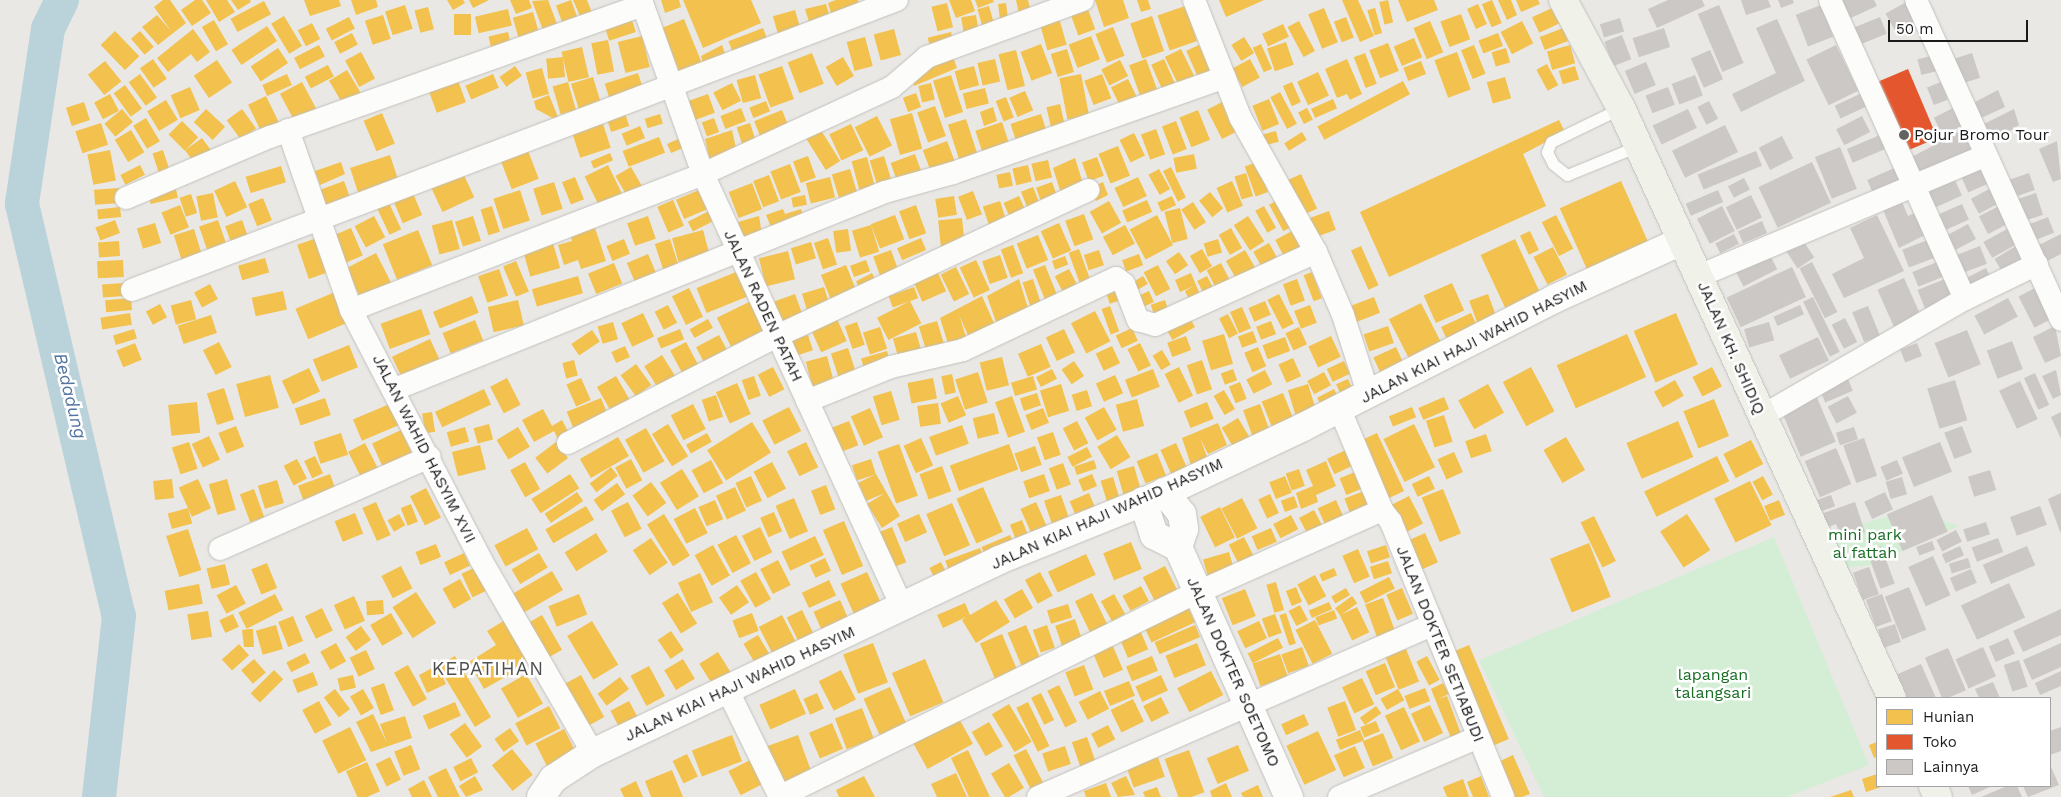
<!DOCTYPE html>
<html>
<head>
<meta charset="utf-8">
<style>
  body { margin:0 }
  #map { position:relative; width:2061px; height:797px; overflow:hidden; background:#eae8e4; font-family:"Work Sans",sans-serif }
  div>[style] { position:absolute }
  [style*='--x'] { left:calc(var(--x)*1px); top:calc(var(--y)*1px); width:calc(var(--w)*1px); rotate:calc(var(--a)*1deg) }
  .park>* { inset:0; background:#d4eed5 }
  .homes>* { inset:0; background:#f2c14e; transform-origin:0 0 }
  .shops>* { inset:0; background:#e4572e; transform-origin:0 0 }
  .river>* { height:34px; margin:-17px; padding:0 17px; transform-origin:17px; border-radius:17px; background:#bad2da }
  .building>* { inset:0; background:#cbc8c5; transform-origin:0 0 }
  .roads { filter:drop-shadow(0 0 1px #c1c0be) drop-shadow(0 0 1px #c1c0be) }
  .service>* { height:11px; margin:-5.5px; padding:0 5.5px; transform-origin:5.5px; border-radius:5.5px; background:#fcfcfb }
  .minor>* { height:22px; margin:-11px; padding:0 11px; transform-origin:11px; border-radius:11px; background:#fcfcfb }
  .tertiary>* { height:28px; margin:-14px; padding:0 14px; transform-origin:14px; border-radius:14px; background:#fcfcfb }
  .secondary>* { height:28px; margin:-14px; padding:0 14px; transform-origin:14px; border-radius:14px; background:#f0f1e9 }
  .dots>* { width:14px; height:14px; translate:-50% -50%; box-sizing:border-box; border:2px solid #fff; border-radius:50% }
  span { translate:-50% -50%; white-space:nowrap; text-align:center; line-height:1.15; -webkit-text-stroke:5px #fff; paint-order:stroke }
  .poi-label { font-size:16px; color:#1b1b1b }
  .left { translate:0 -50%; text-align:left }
  .street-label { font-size:16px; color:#1b1b1b }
  .park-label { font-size:16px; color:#166d23 }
  .water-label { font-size:18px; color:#5375a0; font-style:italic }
  .quarter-label { font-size:19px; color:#4e4e4e; letter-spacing:1px }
  .legend { position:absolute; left:1876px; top:697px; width:175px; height:90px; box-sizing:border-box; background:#fff; border:1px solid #a4a4a4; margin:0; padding:6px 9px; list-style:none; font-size:15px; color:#1b1b1b }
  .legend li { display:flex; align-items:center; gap:10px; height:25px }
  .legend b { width:25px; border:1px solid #a4a4a4 }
  .scale { position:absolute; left:1888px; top:20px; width:140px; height:22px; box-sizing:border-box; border:2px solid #1b1b1b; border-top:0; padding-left:6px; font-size:15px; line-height:18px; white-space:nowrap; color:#1b1b1b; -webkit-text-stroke:4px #fff; paint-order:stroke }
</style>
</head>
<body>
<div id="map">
  <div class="park">
    <div style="clip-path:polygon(1910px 510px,1959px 526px,1872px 565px,1843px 568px,1827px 534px)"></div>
    <div style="clip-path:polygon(1774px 537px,1869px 765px,1787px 797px,1544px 797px,1479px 660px)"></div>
  </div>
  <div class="homes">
    <div style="clip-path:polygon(163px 0,170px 0,186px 23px,158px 45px,142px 27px,157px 15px,171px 31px,154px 7px)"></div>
    <div style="clip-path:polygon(195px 0,202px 0,211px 13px,192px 26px,181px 10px)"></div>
    <div style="clip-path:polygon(206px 0,227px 0,235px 12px,219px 22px)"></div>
    <div style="clip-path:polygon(231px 0,250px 0,251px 2px,238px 10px)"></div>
    <div style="clip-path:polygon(304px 0,339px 0,341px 6px,310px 16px)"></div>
    <div style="clip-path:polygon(351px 0,376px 0,378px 7px,356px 15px)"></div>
    <div style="clip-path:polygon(447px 0,463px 0,465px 3px,453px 10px)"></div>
    <div style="clip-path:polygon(469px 0,489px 0,473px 8px)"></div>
    <div style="clip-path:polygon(510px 0,529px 0,532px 8px,516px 14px)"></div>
    <div style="clip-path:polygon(548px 0,557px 24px,543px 30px,532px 1px)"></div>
    <div style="left:571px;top:0;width:23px;height:16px;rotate:70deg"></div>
    <div style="clip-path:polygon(573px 0,587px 0,594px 18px,583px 23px)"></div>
    <div style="clip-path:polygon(661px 0,679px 0,681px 7px,665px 13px)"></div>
    <div style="clip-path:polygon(683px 0,751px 0,761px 23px,703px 48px)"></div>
    <div style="clip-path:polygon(836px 0,858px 0,860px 10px,833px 20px,828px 3px)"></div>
    <div style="clip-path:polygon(949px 0,971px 0,975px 11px,956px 18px)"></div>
    <div style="clip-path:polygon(975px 0,993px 0,994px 2px,978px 8px)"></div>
    <div style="clip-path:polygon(1016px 0,1028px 0,1031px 12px,1019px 14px)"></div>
    <div style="clip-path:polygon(1095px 0,1123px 0,1129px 18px,1104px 27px)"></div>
    <div style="clip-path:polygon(1137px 0,1148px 0,1151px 9px,1141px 12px)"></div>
    <div style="clip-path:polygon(1219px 0,1264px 0,1226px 17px)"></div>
    <div style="clip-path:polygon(1342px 0,1358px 0,1374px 36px,1360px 42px)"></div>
    <div style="left:1388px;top:0;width:23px;height:9px;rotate:77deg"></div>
    <div style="clip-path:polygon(1398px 0,1434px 0,1438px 10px,1407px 22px)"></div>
    <div style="left:1492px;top:0;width:25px;height:11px;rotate:67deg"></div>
    <div style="clip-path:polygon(1498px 0,1511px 0,1517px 15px,1507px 20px)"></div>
    <div style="clip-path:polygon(1516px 0,1538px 0,1540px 4px,1521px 12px)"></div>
    <div style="left:264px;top:1px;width:15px;height:38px;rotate:62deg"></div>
    <div style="left:947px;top:3px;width:25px;height:16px;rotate:76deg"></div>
    <div style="left:1006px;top:3px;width:17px;height:8px;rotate:83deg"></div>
    <div style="clip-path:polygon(826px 4px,832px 24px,811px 28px,805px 9px)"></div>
    <div style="left:1086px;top:4px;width:27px;height:18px;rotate:70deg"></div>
    <div style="left:1478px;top:4px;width:22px;height:12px;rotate:66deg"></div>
    <div style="left:405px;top:5px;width:25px;height:21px;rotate:72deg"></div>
    <div style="left:989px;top:6px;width:22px;height:12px;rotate:74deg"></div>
    <div style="left:1185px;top:6px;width:37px;height:29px;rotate:71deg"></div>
    <div style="left:428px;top:7px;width:23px;height:14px;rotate:75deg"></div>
    <div style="left:1324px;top:8px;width:37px;height:17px;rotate:68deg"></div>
    <div style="left:1375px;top:8px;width:26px;height:8px;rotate:74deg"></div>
    <div style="left:1552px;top:8px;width:17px;height:22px;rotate:65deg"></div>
    <div style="left:508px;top:9px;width:17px;height:34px;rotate:77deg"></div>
    <div style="left:795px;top:10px;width:25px;height:23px;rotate:74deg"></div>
    <div style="left:1057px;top:11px;width:35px;height:20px;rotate:74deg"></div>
    <div style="left:533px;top:12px;width:29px;height:21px;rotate:74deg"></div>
    <div style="left:471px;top:14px;width:21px;height:17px;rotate:90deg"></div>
    <div style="left:630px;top:14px;width:19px;height:28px;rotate:72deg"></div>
    <div style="left:1461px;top:14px;width:27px;height:22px;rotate:70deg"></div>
    <div style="left:383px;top:15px;width:25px;height:19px;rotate:72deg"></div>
    <div style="left:976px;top:15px;width:19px;height:15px;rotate:81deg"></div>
    <div style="left:284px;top:16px;width:35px;height:15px;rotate:59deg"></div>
    <div style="left:1152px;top:16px;width:37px;height:23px;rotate:71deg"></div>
    <div style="left:349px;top:17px;width:13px;height:26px;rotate:63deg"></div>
    <div style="left:1346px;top:17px;width:22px;height:13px;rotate:69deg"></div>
    <div style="left:684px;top:19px;width:48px;height:24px;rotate:68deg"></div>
    <div style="left:214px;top:20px;width:28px;height:14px;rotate:60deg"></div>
    <div style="left:1299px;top:21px;width:34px;height:13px;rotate:62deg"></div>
    <div style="left:1430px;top:21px;width:34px;height:18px;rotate:67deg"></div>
    <div style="left:1522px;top:21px;width:25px;height:24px;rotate:63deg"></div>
    <div style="left:312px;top:23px;width:18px;height:16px;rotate:63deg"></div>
    <div style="left:1283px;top:24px;width:14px;height:23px;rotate:65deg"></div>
    <div style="left:267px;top:26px;width:18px;height:43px;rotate:56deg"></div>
    <div style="left:1113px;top:27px;width:31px;height:19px;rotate:68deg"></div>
    <div style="left:763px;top:28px;width:17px;height:37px;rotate:69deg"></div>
    <div style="left:1563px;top:28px;width:14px;height:25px;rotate:69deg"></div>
    <div style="clip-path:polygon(193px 29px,210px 52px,197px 62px,191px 54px,168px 72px,157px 58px)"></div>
    <div style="left:894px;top:29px;width:27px;height:21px;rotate:75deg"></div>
    <div style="left:115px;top:31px;width:35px;height:20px;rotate:46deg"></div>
    <div style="left:140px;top:31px;width:21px;height:12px;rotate:49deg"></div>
    <div style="left:508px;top:32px;width:13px;height:20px;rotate:77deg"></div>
    <div style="left:951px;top:32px;width:12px;height:24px;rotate:76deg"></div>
    <div style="left:352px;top:33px;width:13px;height:20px;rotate:63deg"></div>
    <div style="left:1498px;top:33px;width:14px;height:21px;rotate:69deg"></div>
    <div style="left:642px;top:36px;width:32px;height:25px;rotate:76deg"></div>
    <div style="left:1091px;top:36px;width:25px;height:24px;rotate:69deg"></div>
    <div style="left:865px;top:37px;width:30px;height:19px;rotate:75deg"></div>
    <div style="left:1244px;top:37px;width:19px;height:15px;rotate:58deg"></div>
    <div style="left:1414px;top:38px;width:21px;height:22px;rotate:67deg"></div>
    <div style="left:608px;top:40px;width:32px;height:17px;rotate:79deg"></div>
    <div style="left:1286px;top:42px;width:24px;height:20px;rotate:71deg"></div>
    <div style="left:1388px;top:43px;width:30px;height:20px;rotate:69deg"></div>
    <div style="left:1041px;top:44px;width:31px;height:22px;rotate:69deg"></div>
    <div style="left:1261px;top:44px;width:27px;height:9px;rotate:66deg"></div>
    <div style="left:319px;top:45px;width:13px;height:28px;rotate:63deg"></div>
    <div style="clip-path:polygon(722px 45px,727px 59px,705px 70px,701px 56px)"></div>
    <div style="left:1199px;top:45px;width:34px;height:14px;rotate:66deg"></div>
    <div style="left:1474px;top:45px;width:31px;height:14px;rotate:68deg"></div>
    <div style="left:1570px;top:45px;width:19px;height:24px;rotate:74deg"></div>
    <div style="left:582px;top:47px;width:31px;height:21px;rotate:77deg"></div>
    <div style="left:278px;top:48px;width:18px;height:33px;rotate:56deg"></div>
    <div style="left:1506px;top:48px;width:15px;height:15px;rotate:74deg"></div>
    <div style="left:1067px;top:49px;width:24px;height:17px;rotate:73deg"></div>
    <div style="left:1181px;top:49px;width:37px;height:18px;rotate:64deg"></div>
    <div style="left:1016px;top:50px;width:37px;height:18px;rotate:76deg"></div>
    <div style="clip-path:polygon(951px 51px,957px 68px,914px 86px,912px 71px)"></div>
    <div style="left:361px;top:52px;width:30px;height:18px;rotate:62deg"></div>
    <div style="left:1457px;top:52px;width:40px;height:24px;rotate:70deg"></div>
    <div style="left:812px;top:53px;width:33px;height:26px;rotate:69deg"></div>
    <div style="left:1365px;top:53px;width:33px;height:12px;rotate:69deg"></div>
    <div style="left:563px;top:57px;width:20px;height:17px;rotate:84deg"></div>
    <div style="left:843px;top:57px;width:22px;height:20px;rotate:60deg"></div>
    <div style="left:153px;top:59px;width:24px;height:16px;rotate:55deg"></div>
    <div style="left:995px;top:59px;width:23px;height:18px;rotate:77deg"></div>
    <div style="left:1146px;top:59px;width:40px;height:18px;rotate:70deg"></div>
    <div style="left:1164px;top:59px;width:35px;height:14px;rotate:66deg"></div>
    <div style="left:1250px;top:59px;width:21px;height:20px;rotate:62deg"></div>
    <div style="clip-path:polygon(1347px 59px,1362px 94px,1350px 100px,1347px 94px,1337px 98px,1325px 69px)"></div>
    <div style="left:217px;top:60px;width:27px;height:28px;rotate:56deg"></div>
    <div style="left:1120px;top:60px;width:18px;height:21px;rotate:63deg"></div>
    <div style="left:105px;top:61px;width:26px;height:22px;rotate:51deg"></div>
    <div style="left:1421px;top:61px;width:14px;height:19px;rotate:69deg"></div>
    <div style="left:1547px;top:64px;width:24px;height:12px;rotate:62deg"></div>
    <div style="left:328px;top:65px;width:13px;height:26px;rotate:63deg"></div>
    <div style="left:515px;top:66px;width:12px;height:19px;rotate:55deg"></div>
    <div style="left:782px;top:66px;width:35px;height:25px;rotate:70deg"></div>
    <div style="left:974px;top:66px;width:20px;height:20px;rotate:75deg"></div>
    <div style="left:1575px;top:66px;width:14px;height:17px;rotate:73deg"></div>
    <div style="left:542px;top:68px;width:27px;height:17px;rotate:75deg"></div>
    <div style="left:347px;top:70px;width:31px;height:21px;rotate:59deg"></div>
    <div style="left:1318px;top:72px;width:26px;height:23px;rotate:65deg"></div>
    <div style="left:638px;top:73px;width:19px;height:35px;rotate:72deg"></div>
    <div style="left:140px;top:74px;width:29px;height:14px;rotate:54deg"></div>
    <div style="left:287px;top:74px;width:12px;height:27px;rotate:66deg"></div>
    <div style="left:493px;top:74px;width:15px;height:30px;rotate:67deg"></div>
    <div style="left:1081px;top:74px;width:42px;height:22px;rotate:79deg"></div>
    <div style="left:1102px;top:74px;width:26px;height:19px;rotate:69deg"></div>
    <div style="left:456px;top:75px;width:29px;height:31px;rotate:70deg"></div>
    <div style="left:755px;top:75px;width:24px;height:19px;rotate:75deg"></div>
    <div style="left:951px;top:75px;width:39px;height:19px;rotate:72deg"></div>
    <div style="left:593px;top:77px;width:31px;height:23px;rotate:73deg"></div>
    <div style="left:1505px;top:77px;width:22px;height:19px;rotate:74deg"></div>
    <div style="left:1128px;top:79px;width:25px;height:19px;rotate:64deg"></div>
    <div style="left:1403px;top:81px;width:15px;height:97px;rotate:62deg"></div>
    <div style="left:302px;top:82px;width:38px;height:25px;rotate:62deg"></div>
    <div style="left:568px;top:82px;width:29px;height:16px;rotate:74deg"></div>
    <div style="left:1292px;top:82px;width:22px;height:10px;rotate:66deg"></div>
    <div style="left:732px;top:83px;width:20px;height:21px;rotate:63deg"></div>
    <div style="left:931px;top:83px;width:17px;height:13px;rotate:77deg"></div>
    <div style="left:125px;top:85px;width:29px;height:14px;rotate:54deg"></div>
    <div style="left:190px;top:87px;width:25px;height:21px;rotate:67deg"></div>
    <div style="left:985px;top:88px;width:16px;height:23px;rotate:76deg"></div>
    <div style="left:1025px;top:91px;width:21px;height:17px;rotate:67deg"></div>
    <div style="left:1280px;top:92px;width:36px;height:11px;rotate:62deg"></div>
    <div style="left:916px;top:93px;width:15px;height:14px;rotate:70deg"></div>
    <div style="left:110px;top:94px;width:19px;height:18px;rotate:62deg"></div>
    <div style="left:708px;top:94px;width:20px;height:23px;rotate:70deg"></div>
    <div style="clip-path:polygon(549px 95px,560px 122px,536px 109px,534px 101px)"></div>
    <div style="left:266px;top:96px;width:34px;height:20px;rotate:64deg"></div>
    <div style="left:1006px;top:97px;width:22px;height:11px;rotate:69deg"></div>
    <div style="left:1269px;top:99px;width:27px;height:18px;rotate:68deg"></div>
    <div style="left:1333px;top:99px;width:10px;height:24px;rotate:66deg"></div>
    <div style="left:166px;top:100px;width:23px;height:22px;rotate:59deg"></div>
    <div style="left:766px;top:101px;width:11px;height:18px;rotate:68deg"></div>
    <div style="left:1224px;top:101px;width:33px;height:19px;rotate:63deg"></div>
    <div style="left:84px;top:102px;width:19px;height:19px;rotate:72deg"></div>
    <div style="left:1060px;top:104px;width:22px;height:14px;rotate:77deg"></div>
    <div style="left:935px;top:106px;width:32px;height:19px;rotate:70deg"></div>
    <div style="left:623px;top:107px;width:20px;height:19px;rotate:72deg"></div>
    <div style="clip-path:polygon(993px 107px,997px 121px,984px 126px,980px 112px)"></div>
    <div style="left:741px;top:108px;width:14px;height:22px;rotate:69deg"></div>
    <div style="left:1307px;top:108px;width:13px;height:10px;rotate:63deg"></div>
    <div style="left:122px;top:109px;width:17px;height:23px;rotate:50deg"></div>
    <div style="left:206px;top:109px;width:26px;height:18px;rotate:43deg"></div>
    <div style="left:242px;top:109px;width:24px;height:19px;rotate:54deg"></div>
    <div style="left:782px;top:110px;width:22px;height:30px;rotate:68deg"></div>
    <div style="left:1198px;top:110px;width:32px;height:20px;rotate:68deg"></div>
    <div style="left:382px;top:113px;width:33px;height:20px;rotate:67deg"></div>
    <div style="left:912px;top:113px;width:37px;height:23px;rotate:74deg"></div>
    <div style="left:660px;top:114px;width:10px;height:16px;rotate:73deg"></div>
    <div style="left:1041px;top:114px;width:20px;height:32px;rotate:72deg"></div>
    <div style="left:877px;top:116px;width:33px;height:25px;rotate:63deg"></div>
    <div style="left:146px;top:118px;width:27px;height:15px;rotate:59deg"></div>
    <div style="left:714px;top:118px;width:15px;height:13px;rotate:70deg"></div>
    <div style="left:966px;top:119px;width:38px;height:19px;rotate:72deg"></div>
    <div style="clip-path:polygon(1559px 120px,1565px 132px,1523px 154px,1546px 206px,1389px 277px,1360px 212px)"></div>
    <div style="left:182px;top:121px;width:23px;height:19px;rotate:45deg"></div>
    <div style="left:1176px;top:121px;width:30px;height:15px;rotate:69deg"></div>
    <div style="left:1002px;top:122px;width:28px;height:28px;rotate:72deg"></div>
    <div style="left:101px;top:123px;width:23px;height:27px;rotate:72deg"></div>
    <div style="left:750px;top:123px;width:23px;height:14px;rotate:72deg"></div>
    <div style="left:603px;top:124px;width:25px;height:32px;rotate:72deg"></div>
    <div style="left:851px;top:124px;width:29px;height:24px;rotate:65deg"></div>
    <div style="left:640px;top:126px;width:13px;height:20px;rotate:67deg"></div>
    <div style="left:819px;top:127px;width:40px;height:17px;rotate:58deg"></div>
    <div style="left:1156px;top:129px;width:27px;height:16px;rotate:70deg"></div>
    <div style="left:131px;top:130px;width:26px;height:19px;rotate:59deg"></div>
    <div style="clip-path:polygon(732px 130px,738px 157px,711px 166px,705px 139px)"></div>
    <div style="left:1276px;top:131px;width:11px;height:17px;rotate:75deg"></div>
    <div style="left:1302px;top:132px;width:9px;height:21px;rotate:58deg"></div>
    <div style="left:1134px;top:133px;width:25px;height:16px;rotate:64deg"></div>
    <div style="left:659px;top:137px;width:17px;height:39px;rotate:69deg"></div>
    <div style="left:202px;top:138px;width:17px;height:21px;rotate:54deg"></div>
    <div style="left:678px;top:139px;width:10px;height:12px;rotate:66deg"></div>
    <div style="left:947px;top:141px;width:26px;height:26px;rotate:69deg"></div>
    <div style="left:1118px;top:146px;width:32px;height:21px;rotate:68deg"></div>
    <div style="left:527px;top:148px;width:33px;height:29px;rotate:69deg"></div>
    <div style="left:110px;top:150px;width:31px;height:23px;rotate:79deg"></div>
    <div style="left:163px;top:150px;width:25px;height:11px;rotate:72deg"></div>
    <div style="left:610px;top:153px;width:8px;height:21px;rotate:67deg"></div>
    <div style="left:915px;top:154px;width:20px;height:26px;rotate:70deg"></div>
    <div style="left:1194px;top:154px;width:15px;height:21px;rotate:79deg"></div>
    <div style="left:390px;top:155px;width:29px;height:42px;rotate:72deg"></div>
    <div style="left:808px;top:156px;width:23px;height:16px;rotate:70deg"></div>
    <div style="left:884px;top:156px;width:28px;height:15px;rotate:73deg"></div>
    <div style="left:867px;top:157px;width:30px;height:16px;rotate:75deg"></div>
    <div style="left:1097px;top:157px;width:20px;height:16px;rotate:70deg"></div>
    <div style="clip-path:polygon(1075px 158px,1084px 187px,1062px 197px,1053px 168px)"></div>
    <div style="left:1048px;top:160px;width:18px;height:17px;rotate:77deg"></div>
    <div style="clip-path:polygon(341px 162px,345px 174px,320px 185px,315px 171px)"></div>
    <div style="left:1257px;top:162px;width:32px;height:13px;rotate:70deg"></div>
    <div style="left:790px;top:164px;width:30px;height:21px;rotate:69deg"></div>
    <div style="left:140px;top:165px;width:11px;height:22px;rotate:63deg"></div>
    <div style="left:608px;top:165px;width:34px;height:26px;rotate:64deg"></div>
    <div style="left:1028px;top:165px;width:17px;height:16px;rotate:77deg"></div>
    <div style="left:281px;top:166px;width:17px;height:37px;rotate:73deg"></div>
    <div style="left:631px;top:167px;width:24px;height:18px;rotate:60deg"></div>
    <div style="left:1171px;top:167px;width:34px;height:9px;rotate:64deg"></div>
    <div style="left:850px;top:169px;width:24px;height:19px;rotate:73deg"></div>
    <div style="left:1159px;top:169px;width:23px;height:12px;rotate:61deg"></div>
    <div style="left:462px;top:171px;width:29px;height:35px;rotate:65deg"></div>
    <div style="left:1010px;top:172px;width:14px;height:14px;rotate:78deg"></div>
    <div style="left:1246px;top:173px;width:24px;height:12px;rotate:73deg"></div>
    <div style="left:1301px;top:174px;width:38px;height:20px;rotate:65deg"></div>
    <div style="left:769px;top:175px;width:28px;height:17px;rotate:69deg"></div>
    <div style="left:575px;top:177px;width:24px;height:14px;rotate:68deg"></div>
    <div style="left:830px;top:177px;width:21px;height:25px;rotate:76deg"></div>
    <div style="left:1138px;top:177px;width:21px;height:26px;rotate:65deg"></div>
    <div style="left:235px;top:181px;width:29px;height:23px;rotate:65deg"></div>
    <div style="left:344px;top:181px;width:20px;height:26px;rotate:70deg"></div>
    <div style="left:1232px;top:181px;width:27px;height:17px;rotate:66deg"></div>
    <div style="left:1621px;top:181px;width:67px;height:67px;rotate:66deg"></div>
    <div style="left:554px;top:182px;width:28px;height:22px;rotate:72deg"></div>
    <div style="left:1052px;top:182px;width:20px;height:17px;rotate:70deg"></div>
    <div style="clip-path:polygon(1103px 182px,1108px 195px,1096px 201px,1091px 188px)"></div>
    <div style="left:752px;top:183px;width:28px;height:25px;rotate:69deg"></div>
    <div style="left:175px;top:185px;width:13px;height:28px;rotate:77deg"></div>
    <div style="left:1033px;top:187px;width:22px;height:13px;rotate:68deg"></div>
    <div style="left:119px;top:188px;width:15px;height:25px;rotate:86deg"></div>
    <div style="left:520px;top:190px;width:32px;height:28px;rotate:72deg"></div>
    <div style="left:699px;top:190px;width:21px;height:25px;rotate:67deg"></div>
    <div style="left:412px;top:191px;width:26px;height:21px;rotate:67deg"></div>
    <div style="left:973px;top:191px;width:25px;height:16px;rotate:69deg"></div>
    <div style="left:1210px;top:192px;width:21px;height:14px;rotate:51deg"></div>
    <div style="left:213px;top:193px;width:25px;height:17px;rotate:79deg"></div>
    <div style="left:191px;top:194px;width:20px;height:12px;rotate:72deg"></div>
    <div style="left:805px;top:195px;width:10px;height:14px;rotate:79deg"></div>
    <div style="left:954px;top:196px;width:19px;height:19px;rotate:81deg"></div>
    <div style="left:1019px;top:196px;width:17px;height:17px;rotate:66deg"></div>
    <div style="left:1172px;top:196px;width:10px;height:16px;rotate:66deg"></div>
    <div style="left:263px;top:198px;width:24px;height:16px;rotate:68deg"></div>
    <div style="left:673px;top:200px;width:28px;height:17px;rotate:67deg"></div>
    <div style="left:1147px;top:200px;width:13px;height:27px;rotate:67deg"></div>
    <div style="left:1278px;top:200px;width:30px;height:10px;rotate:62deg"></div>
    <div style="left:1000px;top:201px;width:22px;height:18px;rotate:72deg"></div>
    <div style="left:1109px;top:201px;width:25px;height:22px;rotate:61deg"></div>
    <div style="left:1193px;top:202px;width:24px;height:14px;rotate:57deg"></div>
    <div style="left:389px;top:203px;width:29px;height:13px;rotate:65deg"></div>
    <div style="left:180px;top:205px;width:24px;height:20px;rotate:68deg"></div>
    <div style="left:916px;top:205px;width:30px;height:18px;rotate:70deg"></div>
    <div style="left:492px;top:206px;width:27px;height:12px;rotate:73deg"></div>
    <div style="left:1264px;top:206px;width:25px;height:10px;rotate:61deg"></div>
    <div style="left:120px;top:207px;width:10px;height:23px;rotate:84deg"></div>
    <div style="left:1180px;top:208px;width:32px;height:16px;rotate:76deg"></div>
    <div style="clip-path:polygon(783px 209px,785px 214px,801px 209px,805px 219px,771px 227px,766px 215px)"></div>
    <div style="left:711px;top:210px;width:11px;height:26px;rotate:63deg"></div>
    <div style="left:1329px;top:211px;width:20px;height:24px;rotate:70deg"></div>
    <div style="left:1084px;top:214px;width:27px;height:20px;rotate:70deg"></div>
    <div style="left:895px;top:215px;width:26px;height:26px;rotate:69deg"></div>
    <div style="left:1157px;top:215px;width:34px;height:31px;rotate:62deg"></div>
    <div style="left:1556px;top:215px;width:38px;height:16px;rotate:63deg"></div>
    <div style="left:374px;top:216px;width:24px;height:22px;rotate:62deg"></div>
    <div style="left:473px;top:216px;width:26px;height:19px;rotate:72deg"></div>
    <div style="left:648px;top:216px;width:24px;height:22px;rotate:71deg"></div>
    <div style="clip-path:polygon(759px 216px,762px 235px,741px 240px,738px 222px)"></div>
    <div style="left:1248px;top:216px;width:30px;height:17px;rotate:57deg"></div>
    <div style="left:962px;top:218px;width:28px;height:24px;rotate:84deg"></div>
    <div style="left:115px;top:220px;width:14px;height:21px;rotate:69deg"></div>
    <div style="left:218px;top:220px;width:34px;height:20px;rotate:71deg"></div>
    <div style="left:242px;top:220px;width:23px;height:18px;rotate:70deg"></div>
    <div style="left:452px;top:220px;width:30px;height:21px;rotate:75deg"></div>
    <div style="left:155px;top:223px;width:21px;height:19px;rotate:73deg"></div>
    <div style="left:1059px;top:223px;width:30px;height:20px;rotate:66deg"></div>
    <div style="clip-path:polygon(594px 225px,606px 261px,581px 269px,578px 260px,564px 265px,558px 245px,572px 241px,570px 233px)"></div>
    <div style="left:871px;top:225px;width:28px;height:20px;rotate:73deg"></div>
    <div style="left:1125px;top:225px;width:21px;height:25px;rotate:62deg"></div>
    <div style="left:351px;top:228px;width:30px;height:21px;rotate:67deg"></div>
    <div style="left:1231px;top:228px;width:23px;height:14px;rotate:61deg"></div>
    <div style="left:194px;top:229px;width:34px;height:21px;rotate:73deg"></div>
    <div style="left:848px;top:229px;width:22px;height:15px;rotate:82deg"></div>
    <div style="left:418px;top:230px;width:38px;height:38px;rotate:68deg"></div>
    <div style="left:703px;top:230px;width:24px;height:32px;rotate:75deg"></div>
    <div style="left:1292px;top:231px;width:26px;height:19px;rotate:62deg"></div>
    <div style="left:1530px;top:231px;width:21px;height:11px;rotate:65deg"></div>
    <div style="left:1038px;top:235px;width:27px;height:23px;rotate:68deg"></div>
    <div style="left:317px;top:238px;width:36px;height:21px;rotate:71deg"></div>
    <div style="left:828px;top:238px;width:28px;height:15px;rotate:71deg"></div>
    <div style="left:921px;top:238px;width:13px;height:26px;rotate:67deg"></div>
    <div style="left:624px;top:239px;width:16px;height:19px;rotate:68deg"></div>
    <div style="left:670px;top:239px;width:32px;height:16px;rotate:72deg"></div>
    <div style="left:1218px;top:239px;width:14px;height:15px;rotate:73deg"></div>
    <div style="left:1515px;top:239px;width:60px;height:38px;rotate:65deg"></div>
    <div style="left:119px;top:241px;width:15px;height:21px;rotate:86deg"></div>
    <div style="left:811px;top:242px;width:17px;height:21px;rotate:73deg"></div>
    <div style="left:553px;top:243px;width:26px;height:31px;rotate:74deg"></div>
    <div style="left:1269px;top:243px;width:25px;height:18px;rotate:61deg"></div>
    <div style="left:1013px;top:245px;width:30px;height:13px;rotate:70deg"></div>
    <div style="left:1361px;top:246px;width:43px;height:11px;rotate:66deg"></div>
    <div style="left:1553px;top:247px;width:31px;height:22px;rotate:63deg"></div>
    <div style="left:1079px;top:249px;width:40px;height:11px;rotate:70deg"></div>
    <div style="left:1202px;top:249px;width:20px;height:14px;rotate:60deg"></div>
    <div style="left:891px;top:250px;width:29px;height:19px;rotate:70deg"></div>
    <div style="left:1099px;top:250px;width:16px;height:16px;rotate:72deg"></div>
    <div style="left:1245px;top:250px;width:28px;height:22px;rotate:60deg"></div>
    <div style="left:788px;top:251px;width:29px;height:30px;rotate:76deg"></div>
    <div style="left:1179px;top:252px;width:16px;height:16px;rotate:55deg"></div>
    <div style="left:376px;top:253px;width:34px;height:34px;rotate:63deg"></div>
    <div style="left:648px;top:254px;width:25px;height:23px;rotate:67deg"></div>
    <div style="left:1139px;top:254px;width:12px;height:18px;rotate:70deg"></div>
    <div style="left:1000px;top:255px;width:24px;height:19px;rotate:71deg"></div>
    <div style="left:1065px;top:256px;width:9px;height:14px;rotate:69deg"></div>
    <div style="left:265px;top:258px;width:15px;height:28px;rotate:74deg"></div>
    <div style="left:123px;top:260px;width:17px;height:26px;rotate:87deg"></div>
    <div style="left:866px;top:260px;width:12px;height:17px;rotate:70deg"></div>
    <div style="left:976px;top:260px;width:33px;height:18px;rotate:65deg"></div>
    <div style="left:516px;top:261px;width:33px;height:14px;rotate:67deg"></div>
    <div style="left:614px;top:263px;width:22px;height:28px;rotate:68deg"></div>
    <div style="left:1221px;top:263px;width:29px;height:16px;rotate:63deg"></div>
    <div style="left:846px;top:265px;width:29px;height:27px;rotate:68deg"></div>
    <div style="left:1045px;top:265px;width:32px;height:13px;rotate:68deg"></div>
    <div style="left:1158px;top:265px;width:27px;height:16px;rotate:63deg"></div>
    <div style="left:956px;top:267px;width:30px;height:17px;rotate:64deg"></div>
    <div style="left:499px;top:269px;width:28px;height:22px;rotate:71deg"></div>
    <div style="left:1069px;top:269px;width:20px;height:16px;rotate:63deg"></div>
    <div style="left:741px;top:270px;width:27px;height:48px;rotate:68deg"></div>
    <div style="left:1312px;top:272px;width:28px;height:9px;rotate:69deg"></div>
    <div style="left:872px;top:273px;width:13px;height:18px;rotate:63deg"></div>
    <div style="left:938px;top:273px;width:20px;height:26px;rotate:66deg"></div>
    <div style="clip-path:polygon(1191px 273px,1203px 302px,1193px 308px,1185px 291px,1194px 286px,1180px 292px,1175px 280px)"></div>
    <div style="left:578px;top:276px;width:18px;height:48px;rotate:74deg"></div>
    <div style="left:1143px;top:276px;width:9px;height:19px;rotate:58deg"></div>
    <div style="left:1207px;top:276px;width:22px;height:11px;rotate:63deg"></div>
    <div style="clip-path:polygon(1019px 279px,1029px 311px,996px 322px,987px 296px)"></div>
    <div style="left:1033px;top:279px;width:29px;height:11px;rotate:72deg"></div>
    <div style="left:1297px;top:279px;width:23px;height:15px;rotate:70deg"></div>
    <div style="left:124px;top:283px;width:13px;height:22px;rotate:86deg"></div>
    <div style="left:1119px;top:283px;width:17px;height:15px;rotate:73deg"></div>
    <div style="left:1452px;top:283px;width:30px;height:31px;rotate:66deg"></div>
    <div style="left:210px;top:284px;width:17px;height:18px;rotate:62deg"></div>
    <div style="left:824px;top:287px;width:24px;height:23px;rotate:73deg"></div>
    <div style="left:914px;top:287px;width:12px;height:27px;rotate:70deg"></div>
    <div style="left:689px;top:288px;width:32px;height:19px;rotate:64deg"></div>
    <div style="left:283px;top:291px;width:19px;height:32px;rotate:78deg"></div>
    <div style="left:1149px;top:291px;width:12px;height:17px;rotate:66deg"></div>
    <div style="left:335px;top:292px;width:33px;height:43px;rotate:67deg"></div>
    <div style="left:795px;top:294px;width:29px;height:22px;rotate:70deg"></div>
    <div style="left:1279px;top:294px;width:33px;height:13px;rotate:63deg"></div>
    <div style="left:1488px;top:294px;width:23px;height:20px;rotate:70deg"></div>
    <div style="left:472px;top:296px;width:18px;height:42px;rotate:68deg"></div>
    <div style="clip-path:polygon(982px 296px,997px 330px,971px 342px,959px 315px,968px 343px,950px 350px,940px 318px)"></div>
    <div style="left:1374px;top:297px;width:17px;height:26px;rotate:69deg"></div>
    <div style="left:131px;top:298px;width:12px;height:26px;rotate:85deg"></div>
    <div style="left:191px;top:300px;width:20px;height:21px;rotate:75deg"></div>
    <div style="left:518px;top:300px;width:26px;height:31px;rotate:77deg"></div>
    <div style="left:1165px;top:300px;width:13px;height:15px;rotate:72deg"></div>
    <div style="left:751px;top:301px;width:32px;height:38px;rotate:64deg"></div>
    <div style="left:910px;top:301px;width:25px;height:37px;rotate:63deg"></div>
    <div style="left:1265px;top:301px;width:15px;height:18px;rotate:67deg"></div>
    <div style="left:1421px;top:303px;width:48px;height:36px;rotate:63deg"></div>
    <div style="left:160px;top:304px;width:15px;height:16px;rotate:62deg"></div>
    <div style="left:668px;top:305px;width:20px;height:15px;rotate:63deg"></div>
    <div style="left:1310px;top:305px;width:19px;height:17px;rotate:69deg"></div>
    <div style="left:1110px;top:306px;width:27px;height:9px;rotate:70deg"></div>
    <div style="left:1242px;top:307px;width:23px;height:13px;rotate:67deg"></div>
    <div style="left:421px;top:309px;width:27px;height:43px;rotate:70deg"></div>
    <div style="left:1095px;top:311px;width:34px;height:27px;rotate:63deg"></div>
    <div style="left:130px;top:313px;width:12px;height:30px;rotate:81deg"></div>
    <div style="left:643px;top:313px;width:26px;height:24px;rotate:65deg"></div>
    <div style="left:1471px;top:313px;width:19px;height:33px;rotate:65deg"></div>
    <div style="left:1676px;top:313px;width:56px;height:46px;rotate:67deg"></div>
    <div style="left:1228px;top:314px;width:22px;height:10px;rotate:63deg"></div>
    <div style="left:211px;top:315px;width:19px;height:35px;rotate:72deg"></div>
    <div style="left:1188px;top:315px;width:14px;height:26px;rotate:60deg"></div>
    <div style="left:708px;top:319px;width:10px;height:21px;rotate:61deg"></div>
    <div style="left:837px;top:319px;width:24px;height:28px;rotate:66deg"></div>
    <div style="left:475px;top:320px;width:22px;height:35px;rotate:68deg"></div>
    <div style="left:937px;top:321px;width:31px;height:19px;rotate:73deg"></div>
    <div style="left:1271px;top:321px;width:14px;height:16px;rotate:69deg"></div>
    <div style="left:613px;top:322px;width:18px;height:16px;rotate:74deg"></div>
    <div style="left:857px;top:322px;width:24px;height:13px;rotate:71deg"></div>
    <div style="left:1388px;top:326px;width:18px;height:26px;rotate:71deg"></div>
    <div style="left:880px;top:327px;width:23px;height:18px;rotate:72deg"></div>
    <div style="left:1299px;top:327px;width:19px;height:15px;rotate:65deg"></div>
    <div style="left:1132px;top:328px;width:14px;height:18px;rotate:65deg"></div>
    <div style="left:134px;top:329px;width:10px;height:22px;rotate:73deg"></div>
    <div style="left:680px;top:329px;width:11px;height:25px;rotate:68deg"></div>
    <div style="left:1064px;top:329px;width:26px;height:20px;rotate:65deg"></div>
    <div style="left:592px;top:330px;width:14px;height:25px;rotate:56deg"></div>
    <div style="left:1253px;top:331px;width:12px;height:16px;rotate:70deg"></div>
    <div style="left:916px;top:332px;width:25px;height:24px;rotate:74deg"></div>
    <div style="left:1224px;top:334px;width:31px;height:23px;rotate:73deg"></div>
    <div style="left:1627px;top:334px;width:47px;height:77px;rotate:66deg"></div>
    <div style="left:719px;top:335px;width:24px;height:26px;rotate:62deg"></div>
    <div style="left:808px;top:335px;width:16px;height:17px;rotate:72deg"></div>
    <div style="left:1186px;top:336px;width:15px;height:20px;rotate:70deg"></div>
    <div style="left:1331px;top:336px;width:23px;height:25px;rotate:65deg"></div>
    <div style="left:1285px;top:337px;width:15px;height:24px;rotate:70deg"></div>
    <div style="left:430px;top:339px;width:26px;height:42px;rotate:65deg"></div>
    <div style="left:219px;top:342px;width:28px;height:18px;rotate:63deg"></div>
    <div style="left:686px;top:342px;width:27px;height:18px;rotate:62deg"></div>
    <div style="left:135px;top:343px;width:18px;height:20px;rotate:68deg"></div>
    <div style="left:1140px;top:343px;width:25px;height:14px;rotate:64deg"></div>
    <div style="left:1041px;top:344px;width:25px;height:25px;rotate:67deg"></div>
    <div style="left:349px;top:345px;width:24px;height:39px;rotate:68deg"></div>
    <div style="left:625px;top:346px;width:12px;height:15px;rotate:66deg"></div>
    <div style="left:1112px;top:346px;width:19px;height:18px;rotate:65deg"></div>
    <div style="left:1258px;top:347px;width:21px;height:15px;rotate:67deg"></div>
    <div style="left:1396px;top:347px;width:17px;height:25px;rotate:65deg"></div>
    <div style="left:848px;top:348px;width:29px;height:18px;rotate:72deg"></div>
    <div style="left:1162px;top:350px;width:17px;height:11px;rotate:59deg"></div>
    <div style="left:887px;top:351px;width:15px;height:27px;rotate:74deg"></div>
    <div style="left:662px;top:355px;width:28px;height:21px;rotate:58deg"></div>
    <div style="left:827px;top:356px;width:30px;height:22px;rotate:75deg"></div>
    <div style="left:1002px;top:357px;width:29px;height:23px;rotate:76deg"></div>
    <div style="left:1293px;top:358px;width:20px;height:16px;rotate:66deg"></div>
    <div style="left:574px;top:360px;width:16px;height:12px;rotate:76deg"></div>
    <div style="left:1202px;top:360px;width:31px;height:16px;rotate:71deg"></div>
    <div style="left:1074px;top:361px;width:18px;height:15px;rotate:56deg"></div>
    <div style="left:1344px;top:361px;width:14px;height:19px;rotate:65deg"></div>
    <div style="left:636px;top:364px;width:26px;height:19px;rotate:54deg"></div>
    <div style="left:773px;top:367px;width:25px;height:17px;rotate:63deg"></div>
    <div style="left:1179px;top:367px;width:32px;height:16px;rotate:64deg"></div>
    <div style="left:1531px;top:367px;width:50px;height:32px;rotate:62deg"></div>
    <div style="left:1712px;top:367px;width:22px;height:22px;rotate:63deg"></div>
    <div style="left:309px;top:368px;width:26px;height:30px;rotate:65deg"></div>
    <div style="left:1052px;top:369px;width:11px;height:18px;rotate:63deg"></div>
    <div style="left:1153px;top:369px;width:19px;height:30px;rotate:69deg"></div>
    <div style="left:1233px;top:369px;width:12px;height:13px;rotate:70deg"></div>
    <div style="left:1265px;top:370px;width:16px;height:21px;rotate:63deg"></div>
    <div style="left:978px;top:372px;width:32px;height:24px;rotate:72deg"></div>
    <div style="left:1324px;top:372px;width:15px;height:19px;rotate:62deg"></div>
    <div style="left:952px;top:374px;width:19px;height:11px;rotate:78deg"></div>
    <div style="left:270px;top:375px;width:34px;height:35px;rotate:75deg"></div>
    <div style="left:1115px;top:375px;width:20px;height:21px;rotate:66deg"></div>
    <div style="left:616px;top:376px;width:28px;height:22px;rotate:60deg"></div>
    <div style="left:754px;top:376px;width:21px;height:13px;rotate:71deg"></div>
    <div style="left:1033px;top:376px;width:14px;height:23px;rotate:73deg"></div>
    <div style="left:507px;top:378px;width:30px;height:19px;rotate:63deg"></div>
    <div style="left:581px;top:378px;width:24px;height:16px;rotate:66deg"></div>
    <div style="left:933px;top:378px;width:21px;height:26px;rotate:79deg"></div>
    <div style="left:1348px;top:379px;width:12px;height:13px;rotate:66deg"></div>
    <div style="left:1675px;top:380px;width:18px;height:24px;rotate:61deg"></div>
    <div style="left:1240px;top:382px;width:18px;height:12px;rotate:68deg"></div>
    <div style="left:737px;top:383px;width:34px;height:23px;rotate:66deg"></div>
    <div style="left:1061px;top:384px;width:28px;height:22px;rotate:73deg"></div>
    <div style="left:1308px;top:384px;width:28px;height:21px;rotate:73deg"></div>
    <div style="left:1488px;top:384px;width:33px;height:34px;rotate:61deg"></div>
    <div style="left:224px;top:388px;width:33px;height:18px;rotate:72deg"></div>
    <div style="left:484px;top:389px;width:17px;height:54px;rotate:65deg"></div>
    <div style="left:1334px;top:389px;width:13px;height:19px;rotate:63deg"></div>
    <div style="left:1087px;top:390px;width:17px;height:16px;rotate:73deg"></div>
    <div style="left:1224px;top:390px;width:22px;height:12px;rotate:60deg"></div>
    <div style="left:891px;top:391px;width:30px;height:19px;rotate:73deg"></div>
    <div style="left:1037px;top:393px;width:13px;height:18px;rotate:72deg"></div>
    <div style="left:1283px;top:393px;width:31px;height:23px;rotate:68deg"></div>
    <div style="left:716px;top:395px;width:23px;height:15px;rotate:72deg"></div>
    <div style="left:958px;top:396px;width:21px;height:19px;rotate:67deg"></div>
    <div style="left:1012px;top:396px;width:38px;height:18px;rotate:70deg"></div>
    <div style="left:1444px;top:397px;width:13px;height:28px;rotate:67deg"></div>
    <div style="left:325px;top:398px;width:18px;height:32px;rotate:71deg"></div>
    <div style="left:601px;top:398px;width:24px;height:37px;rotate:68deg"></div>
    <div style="left:1137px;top:399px;width:28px;height:22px;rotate:75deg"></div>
    <div style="left:1714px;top:399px;width:40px;height:33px;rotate:68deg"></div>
    <div style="left:399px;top:400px;width:23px;height:50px;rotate:67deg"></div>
    <div style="left:197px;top:402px;width:31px;height:29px;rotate:84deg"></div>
    <div style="left:1207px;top:402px;width:18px;height:25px;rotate:68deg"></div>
    <div style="left:938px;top:403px;width:21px;height:21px;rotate:82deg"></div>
    <div style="left:693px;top:404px;width:28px;height:25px;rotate:63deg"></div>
    <div style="left:1260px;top:404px;width:29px;height:18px;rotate:70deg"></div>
    <div style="left:789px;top:407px;width:27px;height:30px;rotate:63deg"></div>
    <div style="left:1104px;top:407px;width:26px;height:22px;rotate:61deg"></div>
    <div style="left:1412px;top:407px;width:11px;height:25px;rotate:68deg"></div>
    <div style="left:870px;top:408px;width:32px;height:21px;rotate:66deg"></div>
    <div style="left:1043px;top:408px;width:16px;height:19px;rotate:68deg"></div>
    <div style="clip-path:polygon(543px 409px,552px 426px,562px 420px,570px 435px,559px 441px,554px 431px,534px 442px,522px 420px)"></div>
    <div style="left:432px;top:412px;width:20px;height:10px;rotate:81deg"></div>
    <div style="left:994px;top:413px;width:21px;height:22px;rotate:76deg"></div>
    <div style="left:1444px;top:415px;width:28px;height:19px;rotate:72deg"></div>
    <div style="left:1238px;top:418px;width:26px;height:19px;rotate:59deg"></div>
    <div style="left:849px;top:421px;width:26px;height:22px;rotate:69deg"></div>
    <div style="left:1077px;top:421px;width:25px;height:16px;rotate:63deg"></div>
    <div style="left:1678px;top:421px;width:39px;height:56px;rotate:67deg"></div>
    <div style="left:752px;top:422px;width:36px;height:53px;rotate:58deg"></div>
    <div style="clip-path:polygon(1218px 423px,1227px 445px,1208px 454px,1200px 438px,1209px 462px,1192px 468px,1182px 438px)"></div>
    <div style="left:489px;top:424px;width:16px;height:16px;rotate:75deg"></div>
    <div style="left:668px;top:424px;width:38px;height:19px;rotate:58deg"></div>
    <div style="left:1414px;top:424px;width:48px;height:34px;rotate:64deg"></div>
    <div style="left:962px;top:425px;width:20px;height:35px;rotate:70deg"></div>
    <div style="left:236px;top:426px;width:22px;height:19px;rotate:68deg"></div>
    <div style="left:465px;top:427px;width:15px;height:19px;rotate:74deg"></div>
    <div style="left:518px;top:427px;width:23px;height:25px;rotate:59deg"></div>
    <div style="left:646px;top:428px;width:38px;height:24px;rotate:61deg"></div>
    <div style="left:401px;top:430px;width:33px;height:32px;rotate:65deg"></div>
    <div style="left:1053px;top:432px;width:24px;height:17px;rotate:71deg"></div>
    <div style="left:341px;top:433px;width:23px;height:29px;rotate:72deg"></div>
    <div style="left:707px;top:433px;width:10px;height:24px;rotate:61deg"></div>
    <div style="left:1377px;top:433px;width:64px;height:21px;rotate:65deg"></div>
    <div style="left:1486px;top:434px;width:18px;height:22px;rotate:71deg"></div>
    <div style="left:1117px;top:435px;width:26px;height:23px;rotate:59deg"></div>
    <div style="left:209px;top:436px;width:26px;height:19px;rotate:65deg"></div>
    <div style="left:618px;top:437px;width:22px;height:44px;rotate:60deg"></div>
    <div style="left:1566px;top:437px;width:38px;height:26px;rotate:60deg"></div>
    <div style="left:921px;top:438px;width:30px;height:19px;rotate:66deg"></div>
    <div style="left:1751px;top:440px;width:27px;height:31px;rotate:63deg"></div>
    <div style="left:189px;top:442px;width:28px;height:18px;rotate:72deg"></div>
    <div style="left:556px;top:442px;width:20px;height:26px;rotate:53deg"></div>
    <div style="left:806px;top:442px;width:28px;height:21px;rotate:64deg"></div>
    <div style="left:365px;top:443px;width:34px;height:19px;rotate:63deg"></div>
    <div style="left:1176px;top:443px;width:30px;height:17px;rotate:66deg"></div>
    <div style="left:899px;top:444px;width:55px;height:23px;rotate:70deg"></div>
    <div style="left:1009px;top:444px;width:27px;height:63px;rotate:70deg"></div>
    <div style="left:480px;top:445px;width:25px;height:29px;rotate:76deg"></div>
    <div style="left:1035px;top:446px;width:20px;height:22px;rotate:70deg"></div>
    <div style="left:1087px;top:447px;width:11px;height:22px;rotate:63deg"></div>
    <div style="left:1348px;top:449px;width:17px;height:23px;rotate:65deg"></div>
    <div style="left:1454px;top:452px;width:22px;height:18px;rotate:66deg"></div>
    <div style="left:1157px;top:453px;width:24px;height:22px;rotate:68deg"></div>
    <div style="left:315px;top:456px;width:19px;height:12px;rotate:65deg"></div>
    <div style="left:1717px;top:456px;width:28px;height:81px;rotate:64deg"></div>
    <div style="left:297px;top:459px;width:22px;height:15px;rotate:63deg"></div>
    <div style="left:631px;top:459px;width:24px;height:18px;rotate:62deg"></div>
    <div style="left:871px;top:459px;width:16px;height:20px;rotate:72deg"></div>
    <div style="left:711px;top:460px;width:26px;height:22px;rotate:62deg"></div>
    <div style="left:1094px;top:460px;width:9px;height:21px;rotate:72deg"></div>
    <div style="clip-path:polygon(1326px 461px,1336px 486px,1316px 495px,1318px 502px,1301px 509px,1296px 493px,1313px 486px,1306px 470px)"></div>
    <div style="left:525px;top:462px;width:31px;height:17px;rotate:61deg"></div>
    <div style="left:772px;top:462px;width:30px;height:21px;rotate:62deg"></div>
    <div style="left:1063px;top:463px;width:23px;height:15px;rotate:70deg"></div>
    <div style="left:942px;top:466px;width:27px;height:24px;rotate:70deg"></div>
    <div style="left:1134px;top:466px;width:25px;height:18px;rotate:74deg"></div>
    <div style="left:611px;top:467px;width:11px;height:27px;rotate:52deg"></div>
    <div style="left:682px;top:469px;width:32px;height:26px;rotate:58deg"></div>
    <div style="left:1299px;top:469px;width:18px;height:14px;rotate:71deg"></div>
    <div style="left:1360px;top:470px;width:18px;height:22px;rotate:68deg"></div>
    <div style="left:330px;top:474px;width:20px;height:34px;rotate:70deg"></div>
    <div style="left:570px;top:474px;width:17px;height:46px;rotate:57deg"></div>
    <div style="clip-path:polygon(876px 474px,900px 516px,882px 528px,867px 504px,885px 493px,866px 501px,858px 483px)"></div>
    <div style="left:1044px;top:474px;width:18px;height:22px;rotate:71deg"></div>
    <div style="left:1092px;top:474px;width:13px;height:15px;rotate:67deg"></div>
    <div style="left:751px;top:476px;width:27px;height:17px;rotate:66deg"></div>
    <div style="left:1285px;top:476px;width:18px;height:17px;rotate:68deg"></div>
    <div style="left:1429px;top:476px;width:14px;height:19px;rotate:65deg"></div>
    <div style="left:1763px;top:476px;width:21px;height:12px;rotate:62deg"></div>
    <div style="left:1113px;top:477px;width:21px;height:13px;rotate:73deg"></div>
    <div style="left:172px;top:479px;width:19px;height:19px;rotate:84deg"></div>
    <div style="left:198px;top:479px;width:32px;height:21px;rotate:66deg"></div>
    <div style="left:227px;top:479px;width:32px;height:19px;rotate:74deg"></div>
    <div style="left:277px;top:480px;width:24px;height:20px;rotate:73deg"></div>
    <div style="left:1750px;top:481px;width:49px;height:40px;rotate:64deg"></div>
    <div style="left:651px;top:482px;width:26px;height:23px;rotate:54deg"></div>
    <div style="left:617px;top:483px;width:14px;height:29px;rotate:54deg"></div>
    <div style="left:826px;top:485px;width:26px;height:16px;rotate:69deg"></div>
    <div style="left:735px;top:487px;width:26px;height:21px;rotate:65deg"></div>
    <div style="left:983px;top:487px;width:49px;height:29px;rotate:66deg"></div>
    <div style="left:426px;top:488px;width:33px;height:18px;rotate:63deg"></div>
    <div style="left:254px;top:489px;width:30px;height:15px;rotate:70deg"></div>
    <div style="left:1443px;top:489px;width:48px;height:23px;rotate:68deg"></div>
    <div style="left:1364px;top:491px;width:19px;height:21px;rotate:69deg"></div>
    <div style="left:577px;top:492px;width:11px;height:39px;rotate:56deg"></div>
    <div style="left:1089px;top:493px;width:26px;height:21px;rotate:67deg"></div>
    <div style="left:1270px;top:494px;width:21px;height:13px;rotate:65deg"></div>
    <div style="left:1061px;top:495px;width:28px;height:18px;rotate:71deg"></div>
    <div style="left:1294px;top:496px;width:12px;height:14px;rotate:70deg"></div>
    <div style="left:1409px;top:496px;width:31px;height:25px;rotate:63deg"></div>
    <div style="left:794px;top:498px;width:36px;height:20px;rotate:67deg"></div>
    <div style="left:1242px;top:498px;width:34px;height:23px;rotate:63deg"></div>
    <div style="left:715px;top:500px;width:21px;height:18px;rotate:67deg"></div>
    <div style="left:1336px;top:500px;width:22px;height:20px;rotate:66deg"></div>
    <div style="left:1779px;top:500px;width:16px;height:16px;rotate:68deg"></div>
    <div style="left:376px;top:502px;width:36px;height:15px;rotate:66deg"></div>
    <div style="left:628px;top:502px;width:30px;height:19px;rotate:63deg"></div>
    <div style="left:1036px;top:502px;width:36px;height:17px;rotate:66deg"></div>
    <div style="left:952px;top:503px;width:46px;height:28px;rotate:67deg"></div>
    <div style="left:411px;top:504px;width:19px;height:11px;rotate:69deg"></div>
    <div style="left:586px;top:506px;width:16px;height:47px;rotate:60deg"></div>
    <div style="left:1220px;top:507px;width:34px;height:22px;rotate:64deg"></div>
    <div style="left:188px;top:508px;width:16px;height:21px;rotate:75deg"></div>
    <div style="left:695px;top:508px;width:28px;height:24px;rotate:63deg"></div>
    <div style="left:1314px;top:510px;width:24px;height:17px;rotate:62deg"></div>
    <div style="left:774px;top:512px;width:21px;height:15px;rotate:67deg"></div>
    <div style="left:355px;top:513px;width:22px;height:22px;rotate:68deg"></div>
    <div style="left:399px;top:514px;width:13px;height:13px;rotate:61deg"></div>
    <div style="left:664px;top:514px;width:49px;height:20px;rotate:58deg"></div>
    <div style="left:919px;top:514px;width:20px;height:24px;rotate:66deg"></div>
    <div style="left:1687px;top:514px;width:43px;height:32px;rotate:57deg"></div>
    <div style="left:1291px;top:515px;width:16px;height:20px;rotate:63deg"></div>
    <div style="left:1594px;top:516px;width:50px;height:15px;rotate:64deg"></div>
    <div style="left:1022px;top:520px;width:24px;height:13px;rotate:68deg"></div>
    <div style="left:844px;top:521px;width:49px;height:23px;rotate:67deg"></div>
    <div style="left:760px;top:527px;width:28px;height:20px;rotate:64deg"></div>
    <div style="left:892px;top:527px;width:38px;height:17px;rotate:68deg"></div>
    <div style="left:527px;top:528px;width:24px;height:37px;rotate:62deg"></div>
    <div style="left:1271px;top:528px;width:15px;height:21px;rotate:67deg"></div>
    <div style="left:188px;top:529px;width:43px;height:23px;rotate:72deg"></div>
    <div style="left:596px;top:533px;width:22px;height:37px;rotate:58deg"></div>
    <div style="left:1425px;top:533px;width:32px;height:22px;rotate:66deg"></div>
    <div style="left:736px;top:535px;width:32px;height:21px;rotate:62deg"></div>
    <div style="left:1010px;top:535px;width:15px;height:31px;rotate:67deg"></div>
    <div style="left:815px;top:536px;width:21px;height:37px;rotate:65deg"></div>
    <div style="left:1244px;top:537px;width:28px;height:17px;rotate:63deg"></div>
    <div style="left:651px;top:538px;width:30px;height:22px;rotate:56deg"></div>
    <div style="left:1131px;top:542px;width:29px;height:30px;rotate:68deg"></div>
    <div style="left:1589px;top:543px;width:58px;height:42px;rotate:68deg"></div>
    <div style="left:436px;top:544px;width:14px;height:22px;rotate:69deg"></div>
    <div style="left:713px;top:545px;width:35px;height:21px;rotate:61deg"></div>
    <div style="left:1386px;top:545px;width:13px;height:20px;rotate:72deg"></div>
    <div style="left:980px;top:548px;width:15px;height:37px;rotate:70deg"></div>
    <div style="left:1358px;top:549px;width:30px;height:17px;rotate:67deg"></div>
    <div style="left:1229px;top:552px;width:22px;height:27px;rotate:74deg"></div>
    <div style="left:464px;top:553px;width:14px;height:22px;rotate:65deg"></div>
    <div style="left:539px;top:553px;width:17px;height:32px;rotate:59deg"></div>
    <div style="left:1086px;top:554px;width:23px;height:42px;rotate:65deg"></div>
    <div style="left:825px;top:558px;width:14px;height:17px;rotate:65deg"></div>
    <div style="left:778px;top:560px;width:28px;height:20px;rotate:63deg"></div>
    <div style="left:1388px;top:561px;width:13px;height:19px;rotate:72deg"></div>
    <div style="left:941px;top:562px;width:16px;height:13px;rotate:63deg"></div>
    <div style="left:267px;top:563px;width:27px;height:17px;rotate:68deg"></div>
    <div style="left:225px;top:564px;width:21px;height:19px;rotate:76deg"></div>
    <div style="left:401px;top:566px;width:25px;height:22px;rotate:63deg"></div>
    <div style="left:1165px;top:566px;width:27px;height:25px;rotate:63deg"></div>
    <div style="left:476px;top:567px;width:26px;height:16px;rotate:65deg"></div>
    <div style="left:1334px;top:568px;width:8px;height:16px;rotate:67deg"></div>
    <div style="left:552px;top:571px;width:22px;height:47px;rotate:60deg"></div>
    <div style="left:756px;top:572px;width:31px;height:18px;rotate:61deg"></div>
    <div style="left:867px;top:572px;width:42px;height:29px;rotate:66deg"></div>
    <div style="left:1040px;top:572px;width:27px;height:17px;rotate:62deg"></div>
    <div style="left:700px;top:573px;width:32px;height:24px;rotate:66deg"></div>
    <div style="left:1315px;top:575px;width:24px;height:20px;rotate:62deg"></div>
    <div style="left:1389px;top:577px;width:13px;height:33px;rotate:63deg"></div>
    <div style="left:460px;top:579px;width:23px;height:20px;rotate:61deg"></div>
    <div style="left:829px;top:580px;width:17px;height:30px;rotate:65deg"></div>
    <div style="left:1276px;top:582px;width:29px;height:10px;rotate:74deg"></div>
    <div style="left:199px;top:584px;width:20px;height:35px;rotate:79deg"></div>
    <div style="left:236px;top:585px;width:21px;height:22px;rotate:62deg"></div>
    <div style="left:737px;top:585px;width:21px;height:22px;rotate:55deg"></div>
    <div style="left:1141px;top:586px;width:17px;height:21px;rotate:62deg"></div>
    <div style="left:1296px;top:587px;width:16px;height:11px;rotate:68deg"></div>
    <div style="left:1346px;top:588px;width:8px;height:17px;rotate:60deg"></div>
    <div style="left:1402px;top:588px;width:28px;height:17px;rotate:67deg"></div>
    <div style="left:1022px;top:589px;width:22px;height:21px;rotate:60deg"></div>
    <div style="left:1245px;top:589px;width:29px;height:25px;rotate:68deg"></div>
    <div style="left:416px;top:592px;width:37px;height:28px;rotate:57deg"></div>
    <div style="left:678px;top:593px;width:36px;height:19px;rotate:58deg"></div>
    <div style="left:1092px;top:593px;width:39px;height:19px;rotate:64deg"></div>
    <div style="left:275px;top:594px;width:18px;height:41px;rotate:63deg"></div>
    <div style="left:579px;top:594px;width:22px;height:33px;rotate:68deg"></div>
    <div style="left:1114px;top:594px;width:23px;height:15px;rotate:61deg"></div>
    <div style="left:354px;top:596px;width:27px;height:22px;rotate:66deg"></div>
    <div style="left:1352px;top:596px;width:9px;height:21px;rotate:54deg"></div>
    <div style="left:1383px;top:598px;width:35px;height:19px;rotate:70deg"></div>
    <div style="left:383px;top:600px;width:14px;height:17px;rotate:86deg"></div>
    <div style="left:840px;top:600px;width:24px;height:29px;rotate:66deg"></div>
    <div style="clip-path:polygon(996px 600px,1010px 622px,976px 643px,962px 620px,966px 617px,943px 628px,937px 615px,965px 603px,970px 615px)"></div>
    <div style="left:1329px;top:602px;width:8px;height:22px;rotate:67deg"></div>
    <div style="left:1068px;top:604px;width:14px;height:22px;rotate:73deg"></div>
    <div style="left:1187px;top:605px;width:19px;height:48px;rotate:65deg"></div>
    <div style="left:1300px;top:605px;width:17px;height:13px;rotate:62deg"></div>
    <div style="left:1357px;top:607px;width:28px;height:19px;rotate:64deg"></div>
    <div style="left:322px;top:608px;width:25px;height:19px;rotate:64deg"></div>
    <div style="left:802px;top:610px;width:32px;height:17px;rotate:64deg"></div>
    <div style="left:1334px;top:610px;width:9px;height:20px;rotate:69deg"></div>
    <div style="left:208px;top:611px;width:26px;height:21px;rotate:81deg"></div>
    <div style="left:391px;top:613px;width:24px;height:24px;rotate:60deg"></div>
    <div style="left:752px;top:613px;width:19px;height:21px;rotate:69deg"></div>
    <div style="left:1286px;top:613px;width:32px;height:7px;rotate:72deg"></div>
    <div style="left:233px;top:614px;width:14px;height:15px;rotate:65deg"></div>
    <div style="left:1275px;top:614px;width:20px;height:14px;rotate:70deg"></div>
    <div style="left:542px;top:615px;width:40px;height:19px;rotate:60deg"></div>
    <div style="left:782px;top:615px;width:38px;height:26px;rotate:63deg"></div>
    <div style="left:293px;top:616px;width:27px;height:16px;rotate:68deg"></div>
    <div style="left:1075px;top:619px;width:24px;height:21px;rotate:71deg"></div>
    <div style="clip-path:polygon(505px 620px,528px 660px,511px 670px,506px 663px,512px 673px,484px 689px,469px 662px,496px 645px,487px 631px)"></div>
    <div style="left:1315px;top:620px;width:38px;height:22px;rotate:63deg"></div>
    <div style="left:592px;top:621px;width:51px;height:29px;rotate:59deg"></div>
    <div style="left:1259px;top:621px;width:19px;height:24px;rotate:65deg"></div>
    <div style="left:276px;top:625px;width:25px;height:21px;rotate:74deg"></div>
    <div style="left:1026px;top:625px;width:38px;height:20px;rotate:67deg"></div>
    <div style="left:1047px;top:625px;width:24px;height:15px;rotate:71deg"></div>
    <div style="left:1195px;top:625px;width:13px;height:44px;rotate:67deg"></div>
    <div style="left:361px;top:626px;width:17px;height:19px;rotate:54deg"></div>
    <div style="clip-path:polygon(249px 629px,253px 629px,254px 647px,244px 647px,242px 630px)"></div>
    <div style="left:1140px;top:630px;width:21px;height:22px;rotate:67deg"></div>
    <div style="left:671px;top:631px;width:23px;height:16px;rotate:56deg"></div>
    <div style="left:1002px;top:634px;width:39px;height:24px;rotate:67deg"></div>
    <div style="left:758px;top:635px;width:27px;height:17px;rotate:59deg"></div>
    <div style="left:1278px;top:638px;width:11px;height:34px;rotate:63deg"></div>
    <div style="left:336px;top:643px;width:21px;height:18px;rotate:61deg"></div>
    <div style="left:873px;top:643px;width:42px;height:32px;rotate:69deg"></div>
    <div style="left:1197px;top:643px;width:24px;height:34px;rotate:68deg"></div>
    <div style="left:239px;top:644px;width:15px;height:23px;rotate:48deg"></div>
    <div style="left:1112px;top:644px;width:28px;height:21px;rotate:67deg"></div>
    <div style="left:1469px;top:645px;width:102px;height:20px;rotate:67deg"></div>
    <div style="left:1302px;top:647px;width:20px;height:22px;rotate:70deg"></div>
    <div style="left:1406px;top:649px;width:35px;height:22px;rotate:68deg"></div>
    <div style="left:366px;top:650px;width:21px;height:18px;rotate:65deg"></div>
    <div style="left:718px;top:652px;width:28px;height:22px;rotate:58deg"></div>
    <div style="left:305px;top:653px;width:11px;height:21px;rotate:63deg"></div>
    <div style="left:1280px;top:654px;width:24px;height:29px;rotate:71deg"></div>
    <div style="clip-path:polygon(455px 656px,491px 717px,475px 727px,438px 666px,446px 684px,427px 693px,419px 675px)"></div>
    <div style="left:1152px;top:656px;width:16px;height:28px;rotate:68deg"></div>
    <div style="left:1427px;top:656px;width:27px;height:12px;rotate:62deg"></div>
    <div style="left:254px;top:659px;width:18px;height:17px;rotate:49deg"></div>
    <div style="left:683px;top:659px;width:23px;height:22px;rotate:59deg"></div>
    <div style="left:925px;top:659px;width:47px;height:36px;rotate:67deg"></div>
    <div style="left:1385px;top:663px;width:26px;height:21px;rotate:67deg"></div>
    <div style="left:408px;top:665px;width:39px;height:16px;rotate:61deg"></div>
    <div style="left:1084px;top:665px;width:26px;height:20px;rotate:69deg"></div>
    <div style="left:649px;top:666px;width:34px;height:21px;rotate:62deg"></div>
    <div style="left:274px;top:670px;width:13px;height:33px;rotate:45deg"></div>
    <div style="left:841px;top:670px;width:33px;height:25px;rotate:63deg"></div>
    <div style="left:1211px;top:671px;width:27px;height:38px;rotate:63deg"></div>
    <div style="left:313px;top:672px;width:14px;height:22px;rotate:69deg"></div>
    <div style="left:526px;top:674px;width:34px;height:29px;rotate:60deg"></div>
    <div style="left:353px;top:675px;width:13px;height:16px;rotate:77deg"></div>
    <div style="left:581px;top:675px;width:48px;height:26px;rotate:61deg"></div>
    <div style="left:1161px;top:675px;width:17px;height:28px;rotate:66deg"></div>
    <div style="left:620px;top:677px;width:15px;height:28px;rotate:53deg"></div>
    <div style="left:1362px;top:678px;width:29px;height:22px;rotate:65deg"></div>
    <div style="left:1129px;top:681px;width:16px;height:27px;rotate:68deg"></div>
    <div style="left:384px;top:683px;width:29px;height:14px;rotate:70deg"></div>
    <div style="clip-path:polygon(1443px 683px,1449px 694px,1438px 699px,1447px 696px,1461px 734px,1451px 738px,1431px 689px)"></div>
    <div style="left:1059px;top:685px;width:41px;height:13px;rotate:64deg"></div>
    <div style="left:890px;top:687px;width:44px;height:29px;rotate:66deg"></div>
    <div style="left:1425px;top:688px;width:14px;height:22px;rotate:69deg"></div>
    <div style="left:335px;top:689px;width:25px;height:14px;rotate:53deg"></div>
    <div style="left:363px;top:689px;width:22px;height:15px;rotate:60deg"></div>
    <div style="left:795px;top:689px;width:27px;height:39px;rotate:66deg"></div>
    <div style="left:1398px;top:689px;width:13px;height:20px;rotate:61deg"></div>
    <div style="left:1100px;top:691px;width:20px;height:24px;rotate:63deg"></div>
    <div style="left:817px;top:693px;width:17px;height:15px;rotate:66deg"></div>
    <div style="left:1041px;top:693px;width:30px;height:11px;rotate:64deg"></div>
    <div style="left:1161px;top:697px;width:18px;height:20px;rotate:63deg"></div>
    <div style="left:1133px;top:699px;width:25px;height:25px;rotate:64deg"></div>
    <div style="left:319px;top:701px;width:27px;height:19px;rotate:62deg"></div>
    <div style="left:629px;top:701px;width:19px;height:21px;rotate:62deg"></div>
    <div style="left:1345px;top:701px;width:31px;height:19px;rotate:69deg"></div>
    <div style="left:455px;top:702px;width:15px;height:35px;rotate:67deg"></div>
    <div style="left:1028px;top:702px;width:49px;height:13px;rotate:64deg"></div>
    <div style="left:1009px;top:704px;width:44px;height:20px;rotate:59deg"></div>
    <div style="left:1430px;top:705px;width:31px;height:21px;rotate:65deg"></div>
    <div style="left:549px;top:706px;width:25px;height:38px;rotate:63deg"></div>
    <div style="left:1376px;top:706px;width:9px;height:20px;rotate:54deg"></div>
    <div style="left:1404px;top:707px;width:38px;height:21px;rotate:65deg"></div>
    <div style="left:862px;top:708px;width:33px;height:29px;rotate:69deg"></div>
    <div style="clip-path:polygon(373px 714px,387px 743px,380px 724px,405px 716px,412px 738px,371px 752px,356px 722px)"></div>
    <div style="left:1304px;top:714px;width:12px;height:25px;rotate:66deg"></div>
    <div style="left:957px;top:715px;width:33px;height:52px;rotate:61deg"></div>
    <div style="left:1376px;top:721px;width:11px;height:17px;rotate:68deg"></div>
    <div style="left:989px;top:722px;width:28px;height:20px;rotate:60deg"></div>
    <div style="left:465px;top:723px;width:29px;height:19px;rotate:54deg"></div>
    <div style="left:832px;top:723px;width:28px;height:25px;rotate:67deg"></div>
    <div style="left:1108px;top:725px;width:16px;height:19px;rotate:63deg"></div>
    <div style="left:350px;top:727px;width:37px;height:31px;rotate:64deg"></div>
    <div style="left:510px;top:728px;width:16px;height:19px;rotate:55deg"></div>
    <div style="left:564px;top:729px;width:27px;height:32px;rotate:63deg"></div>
    <div style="left:1360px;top:730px;width:11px;height:26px;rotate:68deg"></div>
    <div style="left:1318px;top:731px;width:43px;height:35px;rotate:65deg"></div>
    <div style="left:1383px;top:733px;width:27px;height:22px;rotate:68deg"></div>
    <div style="left:732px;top:735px;width:28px;height:43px;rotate:69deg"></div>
    <div style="left:798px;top:735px;width:44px;height:33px;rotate:70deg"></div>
    <div style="left:1087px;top:737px;width:28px;height:16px;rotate:71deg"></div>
    <div style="clip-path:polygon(1877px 742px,1877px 757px,1874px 758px,1869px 745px)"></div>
    <div style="left:411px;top:745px;width:26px;height:18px;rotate:69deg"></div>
    <div style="left:1238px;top:745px;width:28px;height:34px;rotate:67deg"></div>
    <div style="left:1065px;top:746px;width:19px;height:24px;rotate:72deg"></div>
    <div style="left:1355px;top:746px;width:24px;height:23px;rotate:66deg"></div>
    <div style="left:512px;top:749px;width:33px;height:26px;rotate:51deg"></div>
    <div style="left:1026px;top:749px;width:40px;height:14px;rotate:63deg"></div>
    <div style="clip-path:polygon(968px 750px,990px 797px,969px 797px,951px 758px)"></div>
    <div style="left:1189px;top:750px;width:45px;height:26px;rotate:70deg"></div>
    <div style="left:687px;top:754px;width:25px;height:16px;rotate:64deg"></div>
    <div style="clip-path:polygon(1513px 755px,1530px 794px,1522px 797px,1511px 797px,1496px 763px)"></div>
    <div style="left:390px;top:757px;width:25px;height:16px;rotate:64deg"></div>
    <div style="left:756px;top:757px;width:27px;height:31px;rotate:63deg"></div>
    <div style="left:1158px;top:757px;width:21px;height:33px;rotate:71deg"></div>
    <div style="left:471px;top:758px;width:16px;height:20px;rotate:63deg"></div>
    <div style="left:367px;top:762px;width:32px;height:23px;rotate:66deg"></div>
    <div style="left:1009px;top:763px;width:29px;height:21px;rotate:59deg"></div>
    <div style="clip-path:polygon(446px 768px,460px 797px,438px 797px,428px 777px)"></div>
    <div style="clip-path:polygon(672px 770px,683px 797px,651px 797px,645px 781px)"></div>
    <div style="clip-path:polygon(956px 773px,967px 797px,937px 797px,931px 784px)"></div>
    <div style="clip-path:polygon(1877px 774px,1877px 786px,1884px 786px,1866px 792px,1862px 779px)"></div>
    <div style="clip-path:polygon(475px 776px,483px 790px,466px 797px,459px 786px)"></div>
    <div style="clip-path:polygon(864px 776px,875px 797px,839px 797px,836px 790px)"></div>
    <div style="clip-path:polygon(1126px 776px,1135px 795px,1118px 797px,1111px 783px)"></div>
    <div style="clip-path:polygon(1481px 776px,1489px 797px,1473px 797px,1467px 782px)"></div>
    <div style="clip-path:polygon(1463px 779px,1469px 797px,1447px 797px,1443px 787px)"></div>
    <div style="clip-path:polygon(424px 780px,432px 797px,412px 797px,408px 789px)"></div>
    <div style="clip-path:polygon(636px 781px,643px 797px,624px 797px,620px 789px)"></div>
    <div style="clip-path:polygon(1106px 783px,1111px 797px,1086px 797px,1084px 791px)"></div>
    <div style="clip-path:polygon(1226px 783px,1232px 797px,1212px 797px,1210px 791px)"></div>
    <div style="clip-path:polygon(1258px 785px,1263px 797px,1243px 797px,1241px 793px)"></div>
    <div style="clip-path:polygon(1157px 787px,1161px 797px,1145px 797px,1143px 792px)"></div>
    <div style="clip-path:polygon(1851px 790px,1854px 797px,1830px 797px)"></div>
  </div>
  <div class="shops">
    <div style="left:1908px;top:69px;width:75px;height:36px;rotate:67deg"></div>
  </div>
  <div class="river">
    <div style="--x:62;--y:0;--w:32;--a:116"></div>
    <div style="--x:48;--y:29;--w:177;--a:98.5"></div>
    <div style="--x:22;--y:204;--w:423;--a:76.8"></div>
    <div style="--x:119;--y:616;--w:182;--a:96.3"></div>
  </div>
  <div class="building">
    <div style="clip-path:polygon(1668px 0,1702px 0,1705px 6px,1657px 28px,1648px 9px)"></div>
    <div style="clip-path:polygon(1741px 0,1768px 0,1771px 7px,1746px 15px)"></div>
    <div style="clip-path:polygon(1778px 0,1793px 0,1794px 3px,1781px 8px)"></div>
    <div style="clip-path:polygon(1837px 0,1874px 0,1877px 6px,1844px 21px)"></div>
    <div style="left:1910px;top:0;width:21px;height:28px;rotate:61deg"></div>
    <div style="left:1719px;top:5px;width:63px;height:23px;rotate:67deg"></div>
    <div style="left:1821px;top:5px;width:34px;height:27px;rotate:69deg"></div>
    <div style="left:1880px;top:17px;width:18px;height:34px;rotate:68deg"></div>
    <div style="left:1620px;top:18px;width:14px;height:21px;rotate:73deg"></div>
    <div style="clip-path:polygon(1777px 19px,1805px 81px,1741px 112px,1732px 94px,1776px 73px,1756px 28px)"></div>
    <div style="left:1664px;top:28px;width:20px;height:33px;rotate:72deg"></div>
    <div style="left:1622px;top:35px;width:26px;height:19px;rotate:69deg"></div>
    <div style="left:1836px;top:45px;width:51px;height:33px;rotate:64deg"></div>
    <div style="left:1710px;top:50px;width:32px;height:21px;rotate:66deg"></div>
    <div style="left:1972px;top:53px;width:26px;height:26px;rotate:72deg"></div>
    <div style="left:1935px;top:55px;width:16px;height:18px;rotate:76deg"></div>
    <div style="left:1646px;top:62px;width:25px;height:23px;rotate:67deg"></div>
    <div style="left:1695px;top:75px;width:22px;height:25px;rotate:69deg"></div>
    <div style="left:1941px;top:82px;width:19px;height:15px;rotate:69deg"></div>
    <div style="left:1668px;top:87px;width:19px;height:24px;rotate:69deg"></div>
    <div style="clip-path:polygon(1998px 90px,2005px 107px,1979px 119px,1973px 103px)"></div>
    <div style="left:1860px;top:94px;width:14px;height:28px;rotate:65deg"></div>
    <div style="left:1709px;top:101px;width:20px;height:13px;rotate:63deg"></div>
    <div style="left:1957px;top:106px;width:20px;height:26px;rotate:63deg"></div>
    <div style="left:1688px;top:109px;width:21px;height:39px;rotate:65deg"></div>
    <div style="clip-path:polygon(2014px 109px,2019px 125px,1989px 145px,1980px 126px)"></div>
    <div style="left:1862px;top:116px;width:18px;height:29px;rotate:63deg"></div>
    <div style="left:1725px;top:125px;width:30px;height:59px;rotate:64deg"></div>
    <div style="clip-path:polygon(1966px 128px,1977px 149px,1916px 178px,1908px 159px)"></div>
    <div style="left:1880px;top:135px;width:15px;height:36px;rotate:67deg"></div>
    <div style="left:1782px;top:136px;width:25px;height:26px;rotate:63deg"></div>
    <div style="clip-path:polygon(2057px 141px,2061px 179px,2053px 182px,2039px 149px)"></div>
    <div style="left:1840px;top:147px;width:45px;height:27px;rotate:68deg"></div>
    <div style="left:1756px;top:151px;width:16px;height:63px;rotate:68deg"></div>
    <div style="left:1812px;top:162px;width:45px;height:59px;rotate:65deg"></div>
    <div style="left:1983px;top:164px;width:20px;height:25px;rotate:66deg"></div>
    <div style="left:1901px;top:165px;width:20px;height:37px;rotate:66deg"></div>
    <div style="left:2029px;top:173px;width:18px;height:30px;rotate:71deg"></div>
    <div style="left:1744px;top:178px;width:13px;height:18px;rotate:63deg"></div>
    <div style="left:1955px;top:180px;width:17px;height:31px;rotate:66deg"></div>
    <div style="left:1993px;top:187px;width:17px;height:25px;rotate:62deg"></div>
    <div style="left:1718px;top:190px;width:13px;height:35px;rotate:67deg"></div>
    <div style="left:2036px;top:193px;width:23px;height:25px;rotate:72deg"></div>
    <div style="left:1751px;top:195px;width:25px;height:28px;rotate:64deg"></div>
    <div style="clip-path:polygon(1902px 202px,1908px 216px,1921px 210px,1931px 232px,1899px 248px,1883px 210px)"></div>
    <div style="left:1962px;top:204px;width:17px;height:31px;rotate:66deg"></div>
    <div style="left:2003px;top:204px;width:20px;height:27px;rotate:63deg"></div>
    <div style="left:1722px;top:206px;width:28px;height:28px;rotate:63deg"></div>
    <div style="clip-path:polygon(1877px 215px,1904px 271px,1844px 298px,1832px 274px,1864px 258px,1850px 228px)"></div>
    <div style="left:2048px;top:217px;width:17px;height:26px;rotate:69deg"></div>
    <div style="left:1762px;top:221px;width:13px;height:26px;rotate:67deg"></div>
    <div style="left:1968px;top:224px;width:17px;height:26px;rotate:62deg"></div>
    <div style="left:2007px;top:229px;width:18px;height:27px;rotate:61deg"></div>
    <div style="left:1734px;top:234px;width:11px;height:21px;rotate:63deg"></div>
    <div style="clip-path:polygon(2061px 234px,2061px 254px,2041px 264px,2033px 248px)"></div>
    <div style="left:1933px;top:238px;width:19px;height:33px;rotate:69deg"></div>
    <div style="left:1802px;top:239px;width:22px;height:20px;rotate:56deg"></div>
    <div style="left:1980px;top:246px;width:19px;height:30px;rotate:69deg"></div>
    <div style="left:2016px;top:246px;width:21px;height:25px;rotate:59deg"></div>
    <div style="left:1770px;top:255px;width:16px;height:38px;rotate:63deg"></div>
    <div style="left:1942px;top:260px;width:16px;height:32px;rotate:68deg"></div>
    <div style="left:1812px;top:262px;width:56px;height:14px;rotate:63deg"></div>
    <div style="left:1792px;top:267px;width:33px;height:72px;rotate:65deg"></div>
    <div style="left:1986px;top:268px;width:16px;height:32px;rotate:63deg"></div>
    <div style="left:1950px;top:277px;width:22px;height:35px;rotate:68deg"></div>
    <div style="left:1904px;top:278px;width:42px;height:29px;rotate:66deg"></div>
    <div style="left:2039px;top:286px;width:35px;height:23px;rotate:63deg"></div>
    <div style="left:1813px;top:297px;width:61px;height:11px;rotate:64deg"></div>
    <div style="left:2008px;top:298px;width:21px;height:38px;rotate:62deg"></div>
    <div style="left:1800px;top:305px;width:10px;height:29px;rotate:66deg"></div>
    <div style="left:1868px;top:306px;width:32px;height:17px;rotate:68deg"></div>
    <div style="left:1845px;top:318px;width:27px;height:15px;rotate:63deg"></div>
    <div style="left:1769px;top:322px;width:19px;height:26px;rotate:74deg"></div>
    <div style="clip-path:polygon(2055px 326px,2061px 356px,2045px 363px,2033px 337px)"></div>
    <div style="left:1967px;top:330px;width:37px;height:35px;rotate:68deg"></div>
    <div style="left:1818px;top:337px;width:26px;height:43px;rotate:65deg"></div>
    <div style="left:2012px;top:341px;width:30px;height:27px;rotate:69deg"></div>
    <div style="left:1917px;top:343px;width:14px;height:18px;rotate:69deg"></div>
    <div style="clip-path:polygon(2056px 370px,2061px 395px,2053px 399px,2042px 376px)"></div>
    <div style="left:2035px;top:373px;width:35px;height:12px;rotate:66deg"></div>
    <div style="left:1847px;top:377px;width:15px;height:30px;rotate:67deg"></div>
    <div style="left:1955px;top:380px;width:42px;height:29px;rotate:73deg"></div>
    <div style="left:2020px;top:381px;width:42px;height:23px;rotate:65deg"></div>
    <div style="left:1815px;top:393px;width:53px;height:38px;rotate:67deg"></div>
    <div style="left:1848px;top:396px;width:19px;height:23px;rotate:62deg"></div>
    <div style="clip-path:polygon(2061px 412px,2061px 439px,2051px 417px)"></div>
    <div style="left:1962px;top:426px;width:28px;height:19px;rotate:69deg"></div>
    <div style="left:1854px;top:427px;width:13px;height:19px;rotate:72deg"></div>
    <div style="left:1864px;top:438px;width:40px;height:22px;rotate:71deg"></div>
    <div style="left:1940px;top:442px;width:32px;height:41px;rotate:68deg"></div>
    <div style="left:1836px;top:448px;width:39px;height:34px;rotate:67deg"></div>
    <div style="left:1897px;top:460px;width:15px;height:18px;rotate:67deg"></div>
    <div style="left:1990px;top:470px;width:21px;height:23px;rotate:73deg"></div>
    <div style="left:1902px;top:477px;width:18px;height:17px;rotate:74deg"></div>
    <div style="left:1885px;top:492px;width:19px;height:23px;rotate:65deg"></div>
    <div style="clip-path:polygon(2061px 493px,2061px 534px,2048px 499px)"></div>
    <div style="left:1831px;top:495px;width:12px;height:16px;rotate:70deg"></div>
    <div style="left:1932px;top:495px;width:40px;height:49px;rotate:67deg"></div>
    <div style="clip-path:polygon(1855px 502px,1865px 532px,1843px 541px,1836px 524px,1823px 529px,1818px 515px)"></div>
    <div style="left:2040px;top:506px;width:20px;height:32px;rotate:70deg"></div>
    <div style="left:1986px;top:522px;width:13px;height:24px;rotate:72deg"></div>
    <div style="left:1956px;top:530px;width:13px;height:22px;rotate:63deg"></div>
    <div style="left:1998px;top:538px;width:15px;height:28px;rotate:70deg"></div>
    <div style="left:1932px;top:541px;width:9px;height:17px;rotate:69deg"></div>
    <div style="left:1881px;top:546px;width:40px;height:15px;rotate:70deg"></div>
    <div style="left:1960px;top:546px;width:10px;height:20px;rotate:66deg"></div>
    <div style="left:2027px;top:546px;width:21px;height:48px;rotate:67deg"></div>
    <div style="left:1933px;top:556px;width:43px;height:27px;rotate:66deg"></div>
    <div style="left:1968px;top:558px;width:10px;height:20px;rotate:73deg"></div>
    <div style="left:1869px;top:567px;width:29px;height:17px;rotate:70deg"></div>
    <div style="left:1971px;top:569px;width:15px;height:23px;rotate:67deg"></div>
    <div style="left:2009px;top:583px;width:38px;height:53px;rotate:65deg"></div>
    <div style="left:1909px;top:587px;width:46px;height:26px;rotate:68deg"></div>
    <div style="left:1882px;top:594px;width:29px;height:17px;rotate:70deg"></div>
    <div style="clip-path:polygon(2061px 609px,2061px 635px,2023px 652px,2013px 631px)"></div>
    <div style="left:1895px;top:624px;width:19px;height:18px;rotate:72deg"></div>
    <div style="left:2008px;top:638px;width:17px;height:21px;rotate:66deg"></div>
    <div style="clip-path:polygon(2061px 643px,2061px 667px,2032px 680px,2023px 660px)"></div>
    <div style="left:1983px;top:647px;width:32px;height:30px;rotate:66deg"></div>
    <div style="left:1948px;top:648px;width:46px;height:25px;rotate:67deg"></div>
    <div style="left:2019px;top:660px;width:28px;height:16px;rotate:72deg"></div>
    <div style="clip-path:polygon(1921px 664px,1936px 698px,1900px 698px,1891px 677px)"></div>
    <div style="clip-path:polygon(2061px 671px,2061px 686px,2040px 695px,2035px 683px)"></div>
    <div style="clip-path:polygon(1993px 682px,2000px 698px,1979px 698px,1975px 689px)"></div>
    <div style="clip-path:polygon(2061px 727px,2061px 751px,2050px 755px,2050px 731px)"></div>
    <div style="clip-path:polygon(2051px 767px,2059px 785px,2028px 797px,2023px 786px,2050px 786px)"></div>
    <div style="clip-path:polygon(1968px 786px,1992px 786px,1972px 795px)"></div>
    <div style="clip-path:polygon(2007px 786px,2017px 786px,2022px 797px,1981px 797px)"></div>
  </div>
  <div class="roads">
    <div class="service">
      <div style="--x:1621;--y:108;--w:78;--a:154.1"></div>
      <div style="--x:1551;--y:142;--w:11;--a:112"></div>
      <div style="--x:1547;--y:152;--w:13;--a:63"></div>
      <div style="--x:1553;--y:164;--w:18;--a:38"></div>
      <div style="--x:1567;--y:175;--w:77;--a:-22.2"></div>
    </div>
    <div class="minor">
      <div style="--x:641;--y:0;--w:185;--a:70.4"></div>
      <div style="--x:703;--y:174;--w:476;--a:65.3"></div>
      <div style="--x:1194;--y:0;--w:126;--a:68.5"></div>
      <div style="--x:1240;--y:117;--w:155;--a:60.6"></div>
      <div style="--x:1316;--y:252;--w:69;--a:66.8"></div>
      <div style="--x:1343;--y:315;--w:85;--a:72.2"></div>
      <div style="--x:1830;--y:0;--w:328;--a:65.7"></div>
      <div style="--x:1916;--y:0;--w:351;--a:65.6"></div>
      <div style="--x:288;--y:130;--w:191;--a:70.7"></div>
      <div style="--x:351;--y:310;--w:282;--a:62.5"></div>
      <div style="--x:481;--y:560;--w:223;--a:59.9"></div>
      <div style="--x:126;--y:198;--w:156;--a:-23"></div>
      <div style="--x:270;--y:137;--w:395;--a:-19.5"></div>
      <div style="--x:1699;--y:276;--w:310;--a:-22.8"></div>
      <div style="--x:132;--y:290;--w:818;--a:-20.76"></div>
      <div style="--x:351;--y:310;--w:377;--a:-21.1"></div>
      <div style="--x:703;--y:174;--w:208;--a:-24.7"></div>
      <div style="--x:892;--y:87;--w:46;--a:-40.6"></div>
      <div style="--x:927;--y:57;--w:166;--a:-20.1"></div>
      <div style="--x:395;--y:389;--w:528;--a:-21.9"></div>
      <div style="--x:885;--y:192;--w:71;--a:-15.6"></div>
      <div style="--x:953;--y:173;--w:288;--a:-19.4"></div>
      <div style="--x:807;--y:401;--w:91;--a:-22"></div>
      <div style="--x:891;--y:367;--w:74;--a:-13.3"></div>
      <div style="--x:963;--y:350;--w:169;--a:-25.2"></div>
      <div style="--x:1116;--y:278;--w:10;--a:37"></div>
      <div style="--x:1124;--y:284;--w:39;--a:69"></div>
      <div style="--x:1138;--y:320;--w:18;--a:16"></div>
      <div style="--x:1155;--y:325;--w:177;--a:-24.4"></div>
      <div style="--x:1340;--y:410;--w:108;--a:67.2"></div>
      <div style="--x:1762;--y:416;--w:234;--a:-30"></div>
      <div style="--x:1965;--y:299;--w:80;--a:-25.9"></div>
      <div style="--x:568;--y:443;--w:235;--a:-27.1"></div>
      <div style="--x:777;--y:336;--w:344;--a:-25.1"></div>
      <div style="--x:220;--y:549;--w:229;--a:-23.7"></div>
      <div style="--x:728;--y:691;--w:118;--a:63.9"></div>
      <div style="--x:779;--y:797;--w:466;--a:-26.1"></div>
      <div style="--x:1198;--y:592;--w:201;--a:-24"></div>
      <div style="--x:1382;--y:510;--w:15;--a:53"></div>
      <div style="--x:1391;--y:522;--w:297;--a:67.8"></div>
      <div style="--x:1038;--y:797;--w:430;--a:-23.6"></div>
      <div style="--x:1339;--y:797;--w:151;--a:-23.3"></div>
    </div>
    <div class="tertiary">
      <div style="--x:1164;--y:492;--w:28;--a:51"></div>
      <div style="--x:1182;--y:514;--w:15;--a:82"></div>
      <div style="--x:1184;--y:529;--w:19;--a:108"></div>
      <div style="--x:1143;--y:501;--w:36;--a:72"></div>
      <div style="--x:1154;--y:535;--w:27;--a:27"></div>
      <div style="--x:1178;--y:547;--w:274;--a:66.1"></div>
      <div style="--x:541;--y:797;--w:22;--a:-56"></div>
      <div style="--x:553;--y:779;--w:48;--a:-33"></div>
      <div style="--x:593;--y:753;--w:450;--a:-25.4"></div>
      <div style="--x:999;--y:560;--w:166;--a:-21.9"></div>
      <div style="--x:1153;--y:498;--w:166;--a:-25.3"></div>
      <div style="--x:1303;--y:427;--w:282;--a:-27"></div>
      <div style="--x:1554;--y:299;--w:141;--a:-24.4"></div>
    </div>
    <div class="secondary">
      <div style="--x:1563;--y:0;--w:123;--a:61.8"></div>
      <div style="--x:1621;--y:108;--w:649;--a:65.33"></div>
      <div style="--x:1933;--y:786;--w:12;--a:66"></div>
    </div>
  </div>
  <div class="dots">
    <div style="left:1904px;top:135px;background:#636361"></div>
  </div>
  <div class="poi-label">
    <span class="left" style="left:1914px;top:135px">Pojur Bromo Tour</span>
  </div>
  <div class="street-label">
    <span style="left:763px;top:306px;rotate:65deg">JALAN RADEN PATAH</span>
    <span style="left:1474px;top:342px;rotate:-27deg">JALAN KIAI HAJI WAHID HASYIM</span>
    <span style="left:1731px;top:348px;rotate:66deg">JALAN KH. SHIDIQ</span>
    <span style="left:424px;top:449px;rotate:63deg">JALAN WAHID HASYIM XVII</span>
    <span style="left:1107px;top:514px;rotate:-24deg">JALAN KIAI HAJI WAHID HASYIM</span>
    <span style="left:1440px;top:644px;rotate:68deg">JALAN DOKTER SETIABUDI</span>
    <span style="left:1233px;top:672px;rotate:66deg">JALAN DOKTER SOETOMO</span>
    <span style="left:740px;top:684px;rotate:-25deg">JALAN KIAI HAJI WAHID HASYIM</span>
  </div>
  <div class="park-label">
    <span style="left:1865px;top:544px">mini park<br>al fattah</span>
    <span style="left:1713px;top:684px">lapangan<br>talangsari</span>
  </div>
  <div class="water-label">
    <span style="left:70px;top:396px;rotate:76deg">Bedadung</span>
  </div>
  <div class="quarter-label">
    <span style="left:488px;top:669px">KEPATIHAN</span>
  </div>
  <ul class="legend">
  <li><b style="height:14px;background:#f2c14e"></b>Hunian</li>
  <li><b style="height:14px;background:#e4572e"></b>Toko</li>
  <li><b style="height:14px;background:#cbc8c5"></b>Lainnya</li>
  </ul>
  <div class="scale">50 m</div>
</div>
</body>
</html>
